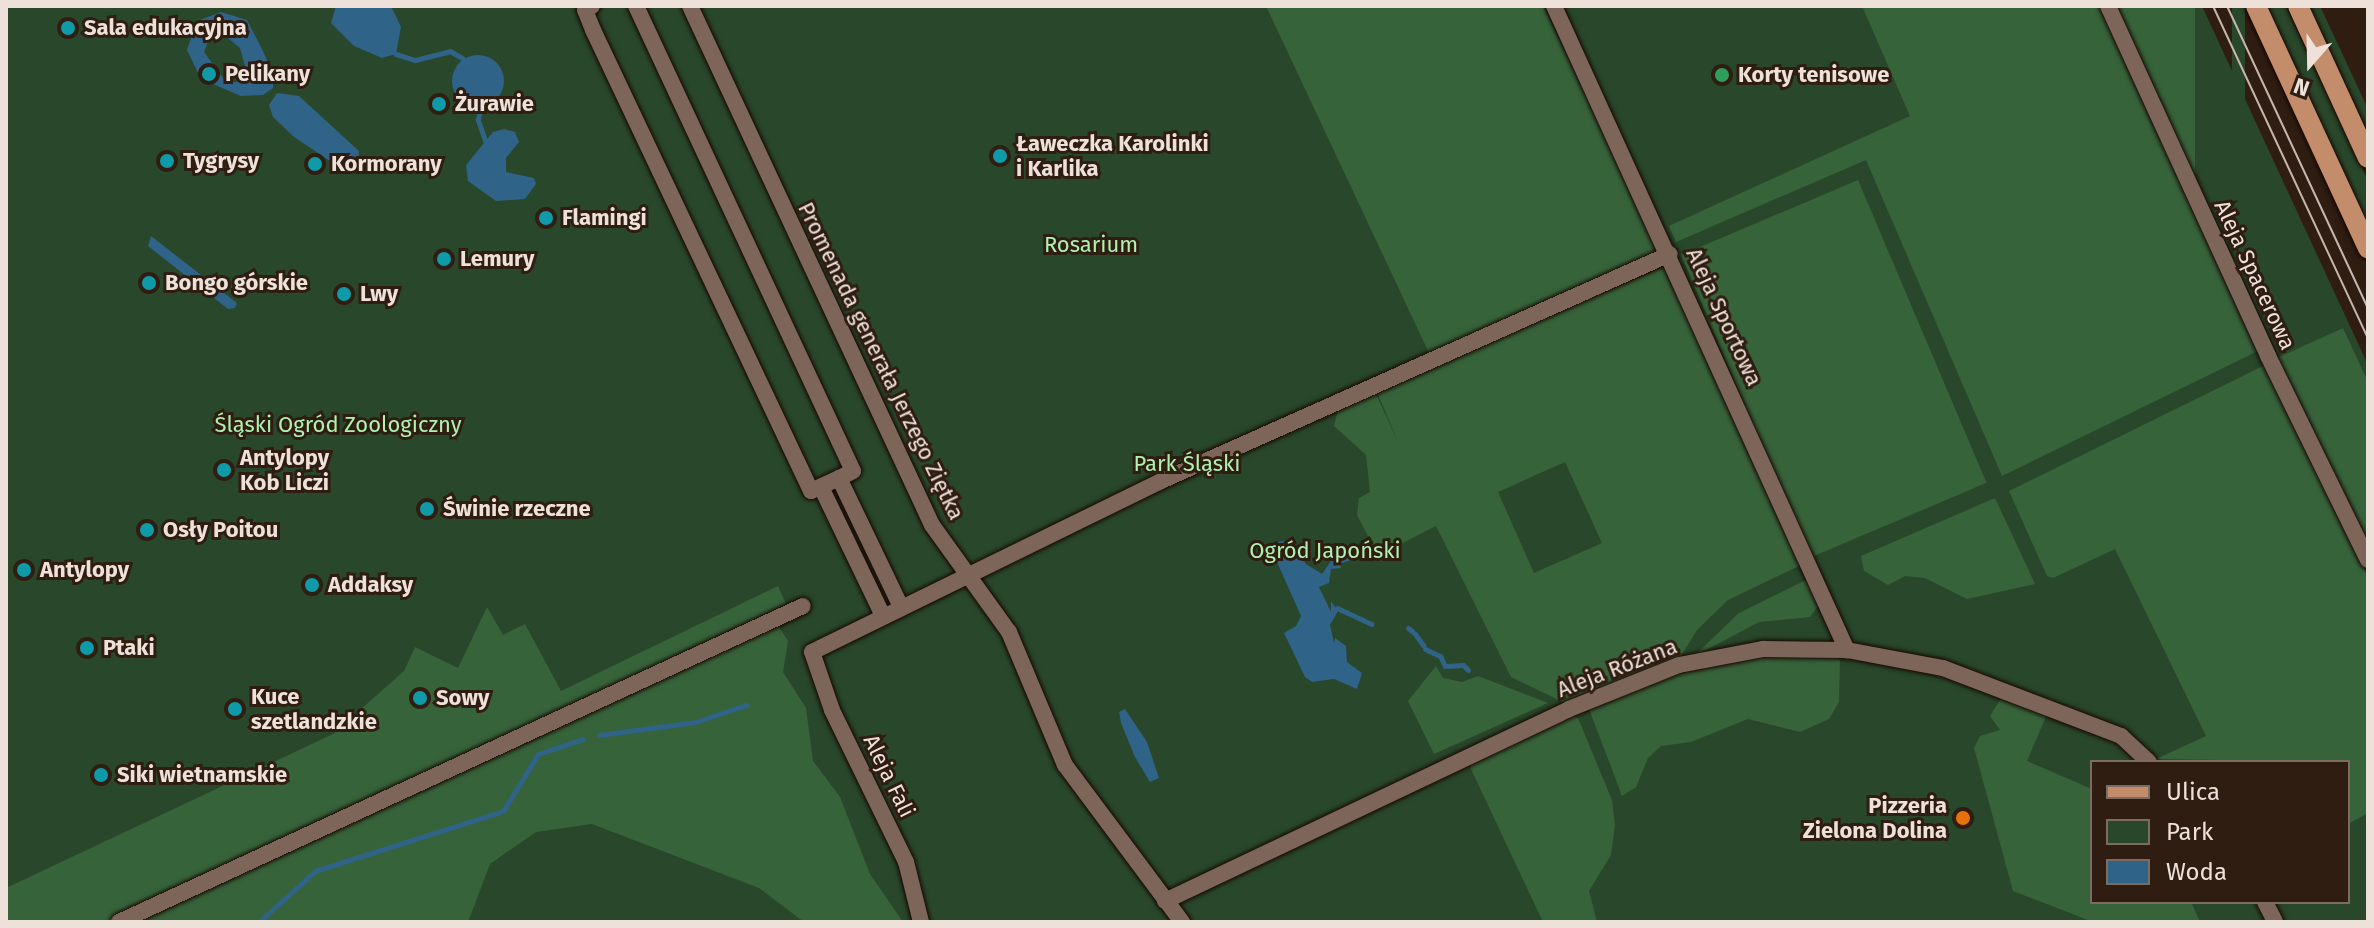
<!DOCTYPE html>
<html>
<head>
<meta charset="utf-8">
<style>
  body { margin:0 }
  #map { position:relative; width:2374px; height:928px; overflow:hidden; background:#2f1d11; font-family:"Fira Sans",sans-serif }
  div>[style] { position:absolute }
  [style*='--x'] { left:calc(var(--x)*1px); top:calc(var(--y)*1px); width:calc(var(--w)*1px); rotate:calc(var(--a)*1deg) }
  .green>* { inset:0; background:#29472a; transform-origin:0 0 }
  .forest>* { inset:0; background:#37633a; transform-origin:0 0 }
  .water>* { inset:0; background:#2f6388 }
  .round { border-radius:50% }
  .stream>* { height:5px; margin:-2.5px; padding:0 2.5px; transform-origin:2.5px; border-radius:2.5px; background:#2f6388 }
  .roads { filter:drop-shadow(0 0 2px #160601) drop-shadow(0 0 2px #160601) }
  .minor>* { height:16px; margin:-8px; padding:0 8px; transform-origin:8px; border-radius:8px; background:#7d6659 }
  .major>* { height:20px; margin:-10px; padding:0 10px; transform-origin:10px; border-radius:10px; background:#c38c6b }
  .tram>* { height:2px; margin:-1px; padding:0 1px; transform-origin:1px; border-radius:1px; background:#c5b7af }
  .dots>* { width:22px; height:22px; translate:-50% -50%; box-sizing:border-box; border:4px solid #2f1d11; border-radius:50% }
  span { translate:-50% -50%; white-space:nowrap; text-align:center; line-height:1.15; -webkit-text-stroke:6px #2f1d11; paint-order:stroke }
  .poi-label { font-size:22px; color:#eee1da; font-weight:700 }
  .left { translate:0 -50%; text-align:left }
  .right { translate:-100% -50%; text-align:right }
  .park-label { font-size:22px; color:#aef1b0 }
  .street-label { font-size:22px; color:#eee1da }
  .frame { position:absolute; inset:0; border:8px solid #eee1da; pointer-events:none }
  .legend { position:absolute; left:2090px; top:760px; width:260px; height:144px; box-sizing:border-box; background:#2f1d11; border:2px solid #7b6b61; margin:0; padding:10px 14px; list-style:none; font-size:24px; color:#eee1da }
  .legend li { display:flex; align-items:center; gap:16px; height:40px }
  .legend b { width:40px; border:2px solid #7b6b61 }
  .north { position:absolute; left:2270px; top:24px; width:80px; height:80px; -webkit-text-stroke:6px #2f1d11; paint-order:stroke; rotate:200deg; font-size:22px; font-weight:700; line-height:32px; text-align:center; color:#eee1da }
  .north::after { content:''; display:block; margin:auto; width:28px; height:36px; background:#eee1da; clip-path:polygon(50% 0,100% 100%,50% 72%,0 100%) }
</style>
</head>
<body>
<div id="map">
  <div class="green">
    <div style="clip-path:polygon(evenodd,6px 6px,2202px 6px,2368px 365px,2368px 922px,6px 922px,6px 6px,2092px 762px,2348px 762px,2348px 902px,2092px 902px,2092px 762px)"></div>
    <div style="left:2232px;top:6px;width:13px;height:323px"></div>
    <div style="clip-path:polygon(2266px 6px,2286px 6px,2368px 181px,2368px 226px)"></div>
    <div style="clip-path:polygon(2308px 6px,2320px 6px,2368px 109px,2368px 133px)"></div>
  </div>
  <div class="forest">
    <div style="clip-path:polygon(1266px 6px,1543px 6px,1659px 250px,1429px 353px)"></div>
    <div style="clip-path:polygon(1862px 6px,2100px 6px,2258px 351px,2002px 476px,1866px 160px,1676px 242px,1669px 226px,1910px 116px)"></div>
    <div style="left:2115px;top:6px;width:80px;height:374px"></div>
    <div style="left:1858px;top:180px;width:329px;height:192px;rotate:67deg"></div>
    <div style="clip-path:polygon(evenodd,1666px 266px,1803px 564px,1728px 600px,1697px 630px,1678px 661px,1567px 704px,1511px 677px,1436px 526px,1383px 553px,1371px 542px,1357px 515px,1359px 498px,1370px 492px,1366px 455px,1334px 426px,1338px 409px,1375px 392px,1399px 444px,1376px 390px,1666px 266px,1565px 462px,1602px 543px,1534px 573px,1498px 492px,1565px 462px)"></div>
    <div style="clip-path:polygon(2343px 328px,2368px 382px,2368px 543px,2277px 358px)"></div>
    <div style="clip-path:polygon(2265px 365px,2368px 578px,2368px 813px,2348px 824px,2348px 762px,2156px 759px,2206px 736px,2115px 549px,2053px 578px,2047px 576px,2009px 491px)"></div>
    <div style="clip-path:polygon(1995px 498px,2035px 584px,1967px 599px,1925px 578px,1905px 576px,1888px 585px,1864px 571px,1861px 556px)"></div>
    <div style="clip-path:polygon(1812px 577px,1821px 602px,1810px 617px,1759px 622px,1693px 657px,1739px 613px)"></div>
    <div style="clip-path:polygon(778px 586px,786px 604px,108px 922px,6px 922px,6px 888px,333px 734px,404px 671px,415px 647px,458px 668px,487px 607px,503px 635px,525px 624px,561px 691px)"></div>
    <div style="clip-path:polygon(777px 624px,788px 641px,783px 672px,806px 708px,813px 761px,840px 797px,870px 874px,903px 922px,804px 922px,759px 888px,592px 824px,536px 832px,490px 864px,468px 922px,130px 922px)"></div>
    <div style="clip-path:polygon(1763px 655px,1835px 655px,1840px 660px,1839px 702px,1829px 719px,1800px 732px,1748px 719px,1691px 742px,1661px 746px,1648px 758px,1636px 787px,1622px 796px,1589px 709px,1676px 674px)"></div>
    <div style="clip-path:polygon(1436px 666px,1443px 678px,1462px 682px,1478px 676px,1548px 703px,1434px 754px,1408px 701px)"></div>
    <div style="clip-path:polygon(2003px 695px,2048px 712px,2027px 761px,2092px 789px,2092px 902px,2191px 902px,2200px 922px,2093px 922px,2013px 891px,1974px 748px,1980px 736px,2000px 730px,1990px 716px)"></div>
    <div style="clip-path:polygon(1568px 715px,1578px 718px,1612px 800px,1615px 825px,1611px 855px,1589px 891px,1597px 922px,1543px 922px,1471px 769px,1471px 761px)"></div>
  </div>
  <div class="water">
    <div style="clip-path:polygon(336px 6px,391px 6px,401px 27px,396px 54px,382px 58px,354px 46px,331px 23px)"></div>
    <div style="clip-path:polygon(evenodd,221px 12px,247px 20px,262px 49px,273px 74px,273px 88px,263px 95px,241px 96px,201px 79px,187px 50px,197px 21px,221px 12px,223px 34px,240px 48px,246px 70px,237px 82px,226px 82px,204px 52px,208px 42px,223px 34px)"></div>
    <div class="round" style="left:452px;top:55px;width:52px;height:52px"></div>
    <div style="clip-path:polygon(277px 93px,299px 96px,359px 151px,358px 167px,342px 169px,294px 137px,273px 117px,269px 105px)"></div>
    <div style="clip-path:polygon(504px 129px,515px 132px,519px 142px,506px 158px,506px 172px,534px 178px,536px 184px,525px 199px,496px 201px,468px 181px,466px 165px,493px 132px)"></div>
    <div style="clip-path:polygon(151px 236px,237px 303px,235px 308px,228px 309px,148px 246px)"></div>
    <div style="clip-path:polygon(1289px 539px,1306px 564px,1322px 574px,1333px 558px,1329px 546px,1336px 551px,1341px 568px,1331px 569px,1329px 583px,1319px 587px,1331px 612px,1331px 601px,1338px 611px,1330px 625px,1334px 643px,1335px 638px,1346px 646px,1347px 662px,1362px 673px,1357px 689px,1334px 679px,1312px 682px,1305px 677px,1284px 633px,1296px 626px,1301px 616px,1273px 553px,1276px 543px)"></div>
    <div style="clip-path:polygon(1125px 709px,1147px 742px,1159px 778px,1150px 782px,1135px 757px,1121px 723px,1119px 712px)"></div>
  </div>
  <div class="stream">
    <div style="--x:396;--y:54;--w:20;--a:18"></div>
    <div style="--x:415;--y:60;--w:36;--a:-14"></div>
    <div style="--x:450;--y:51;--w:14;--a:30"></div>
    <div style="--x:480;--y:107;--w:13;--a:99"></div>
    <div style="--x:478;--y:120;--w:24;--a:71"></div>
    <div style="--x:1336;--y:562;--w:12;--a:-20"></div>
    <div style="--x:1347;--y:558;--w:12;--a:-145"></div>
    <div style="--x:1337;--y:608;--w:38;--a:25"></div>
    <div style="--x:1408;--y:628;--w:6;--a:39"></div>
    <div style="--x:1415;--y:634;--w:14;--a:54"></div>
    <div style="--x:1425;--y:649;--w:17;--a:25"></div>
    <div style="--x:1440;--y:656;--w:11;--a:63"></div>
    <div style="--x:1445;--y:666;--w:18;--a:-3"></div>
    <div style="--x:1463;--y:665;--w:7;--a:45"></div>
    <div style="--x:599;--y:735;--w:97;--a:-7.7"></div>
    <div style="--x:695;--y:722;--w:54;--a:-18.4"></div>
    <div style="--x:259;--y:922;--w:76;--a:-42.3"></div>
    <div style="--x:315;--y:871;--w:197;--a:-17.7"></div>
    <div style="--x:503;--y:811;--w:67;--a:-58.4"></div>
    <div style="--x:538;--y:754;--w:47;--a:-18.4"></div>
  </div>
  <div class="roads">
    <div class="minor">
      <div style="--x:592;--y:6;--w:8;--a:150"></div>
      <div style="--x:585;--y:10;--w:22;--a:68"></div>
      <div style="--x:593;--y:30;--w:510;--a:64.69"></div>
      <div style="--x:811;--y:491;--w:31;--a:-25"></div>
      <div style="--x:839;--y:478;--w:143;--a:64.3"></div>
      <div style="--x:636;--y:6;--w:513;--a:64.98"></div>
      <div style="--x:853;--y:471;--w:16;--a:153"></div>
      <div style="--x:690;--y:6;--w:573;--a:65"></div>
      <div style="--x:932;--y:525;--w:132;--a:54.3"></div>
      <div style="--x:1009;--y:632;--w:144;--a:67.2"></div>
      <div style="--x:1065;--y:765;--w:196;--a:53.3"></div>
      <div style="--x:1554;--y:6;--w:708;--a:65.54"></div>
      <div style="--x:2108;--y:6;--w:385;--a:65.4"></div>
      <div style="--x:2268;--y:356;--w:227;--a:63.9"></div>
      <div style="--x:821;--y:487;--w:143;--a:64.3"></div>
      <div style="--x:1165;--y:901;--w:447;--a:-25.4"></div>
      <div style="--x:1569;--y:709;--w:118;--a:-21.8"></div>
      <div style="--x:1679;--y:665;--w:86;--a:-10.8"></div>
      <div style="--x:1763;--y:649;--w:84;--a:0.7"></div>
      <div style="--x:1847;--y:650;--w:98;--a:10.6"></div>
      <div style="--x:1943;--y:668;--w:191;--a:20.9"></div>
      <div style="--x:2121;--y:736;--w:38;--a:43"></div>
      <div style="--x:2265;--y:902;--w:22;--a:63"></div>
      <div style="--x:119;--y:922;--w:753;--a:-24.8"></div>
      <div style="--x:921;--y:922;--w:62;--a:-104"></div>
      <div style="--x:906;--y:862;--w:169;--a:-116"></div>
      <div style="--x:832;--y:710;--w:61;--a:-109"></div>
      <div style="--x:812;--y:652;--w:389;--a:-26.1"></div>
      <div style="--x:1161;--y:481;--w:557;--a:-24.04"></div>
    </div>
    <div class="major">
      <div style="--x:2256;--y:6;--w:267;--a:65.2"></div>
      <div style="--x:2298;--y:6;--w:167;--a:65.3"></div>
    </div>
  </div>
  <div class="tram">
    <div style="--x:2213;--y:6;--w:367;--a:65"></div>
    <div style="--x:2227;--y:6;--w:334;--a:65"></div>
  </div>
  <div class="dots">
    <div style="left:68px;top:28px;background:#0f9aa8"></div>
    <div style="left:209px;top:74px;background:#0f9aa8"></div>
    <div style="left:1722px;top:75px;background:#2e9e5b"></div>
    <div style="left:439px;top:104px;background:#0f9aa8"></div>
    <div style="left:1000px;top:156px;background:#0f9aa8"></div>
    <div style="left:167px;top:161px;background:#0f9aa8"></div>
    <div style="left:315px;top:164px;background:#0f9aa8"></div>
    <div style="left:546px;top:218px;background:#0f9aa8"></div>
    <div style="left:444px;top:259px;background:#0f9aa8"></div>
    <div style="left:149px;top:283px;background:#0f9aa8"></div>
    <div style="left:344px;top:294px;background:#0f9aa8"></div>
    <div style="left:224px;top:470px;background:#0f9aa8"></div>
    <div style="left:427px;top:509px;background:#0f9aa8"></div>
    <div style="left:147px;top:530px;background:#0f9aa8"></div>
    <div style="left:24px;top:570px;background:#0f9aa8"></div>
    <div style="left:312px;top:585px;background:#0f9aa8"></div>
    <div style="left:87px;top:648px;background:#0f9aa8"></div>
    <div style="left:420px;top:698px;background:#0f9aa8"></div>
    <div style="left:235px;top:709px;background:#0f9aa8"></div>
    <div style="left:101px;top:775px;background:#0f9aa8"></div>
    <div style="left:1963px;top:818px;background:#e8710a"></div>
  </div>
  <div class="poi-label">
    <span class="left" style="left:84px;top:28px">Sala edukacyjna</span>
    <span class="left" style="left:225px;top:74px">Pelikany</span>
    <span class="left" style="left:1738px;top:75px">Korty tenisowe</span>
    <span class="left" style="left:455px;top:104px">Żurawie</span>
    <span class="left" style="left:1016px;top:156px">Ławeczka Karolinki<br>i Karlika</span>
    <span class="left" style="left:183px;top:161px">Tygrysy</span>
    <span class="left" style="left:331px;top:164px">Kormorany</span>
    <span class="left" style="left:562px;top:218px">Flamingi</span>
    <span class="left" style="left:460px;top:259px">Lemury</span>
    <span class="left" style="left:165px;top:283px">Bongo górskie</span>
    <span class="left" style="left:360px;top:294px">Lwy</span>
    <span class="left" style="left:240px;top:470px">Antylopy<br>Kob Liczi</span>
    <span class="left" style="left:443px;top:509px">Świnie rzeczne</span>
    <span class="left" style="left:163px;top:530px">Osły Poitou</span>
    <span class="left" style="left:40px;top:570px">Antylopy</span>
    <span class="left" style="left:328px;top:585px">Addaksy</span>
    <span class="left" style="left:103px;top:648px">Ptaki</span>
    <span class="left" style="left:251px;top:709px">Kuce<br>szetlandzkie</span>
    <span class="left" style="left:436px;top:698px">Sowy</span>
    <span class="left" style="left:117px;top:775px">Siki wietnamskie</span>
    <span class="right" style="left:1947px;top:818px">Pizzeria<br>Zielona Dolina</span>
  </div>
  <div class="park-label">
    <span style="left:1091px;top:245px">Rosarium</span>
    <span style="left:338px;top:425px">Śląski Ogród Zoologiczny</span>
    <span style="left:1187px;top:464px">Park Śląski</span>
    <span style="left:1325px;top:551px">Ogród Japoński</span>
  </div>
  <div class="street-label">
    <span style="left:2255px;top:275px;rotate:65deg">Aleja Spacerowa</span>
    <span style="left:1724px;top:317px;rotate:65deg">Aleja Sportowa</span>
    <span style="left:881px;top:361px;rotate:64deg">Promenada generała Jerzego Ziętka</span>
    <span style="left:1617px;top:668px;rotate:-21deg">Aleja Różana</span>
    <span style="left:889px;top:776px;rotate:64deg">Aleja Fali</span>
  </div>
  <div class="frame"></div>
  <ul class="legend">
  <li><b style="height:10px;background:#c38c6b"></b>Ulica</li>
  <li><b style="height:22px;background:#29472a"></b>Park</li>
  <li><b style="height:22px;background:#2f6388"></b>Woda</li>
  </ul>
  <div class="north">N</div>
</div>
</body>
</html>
